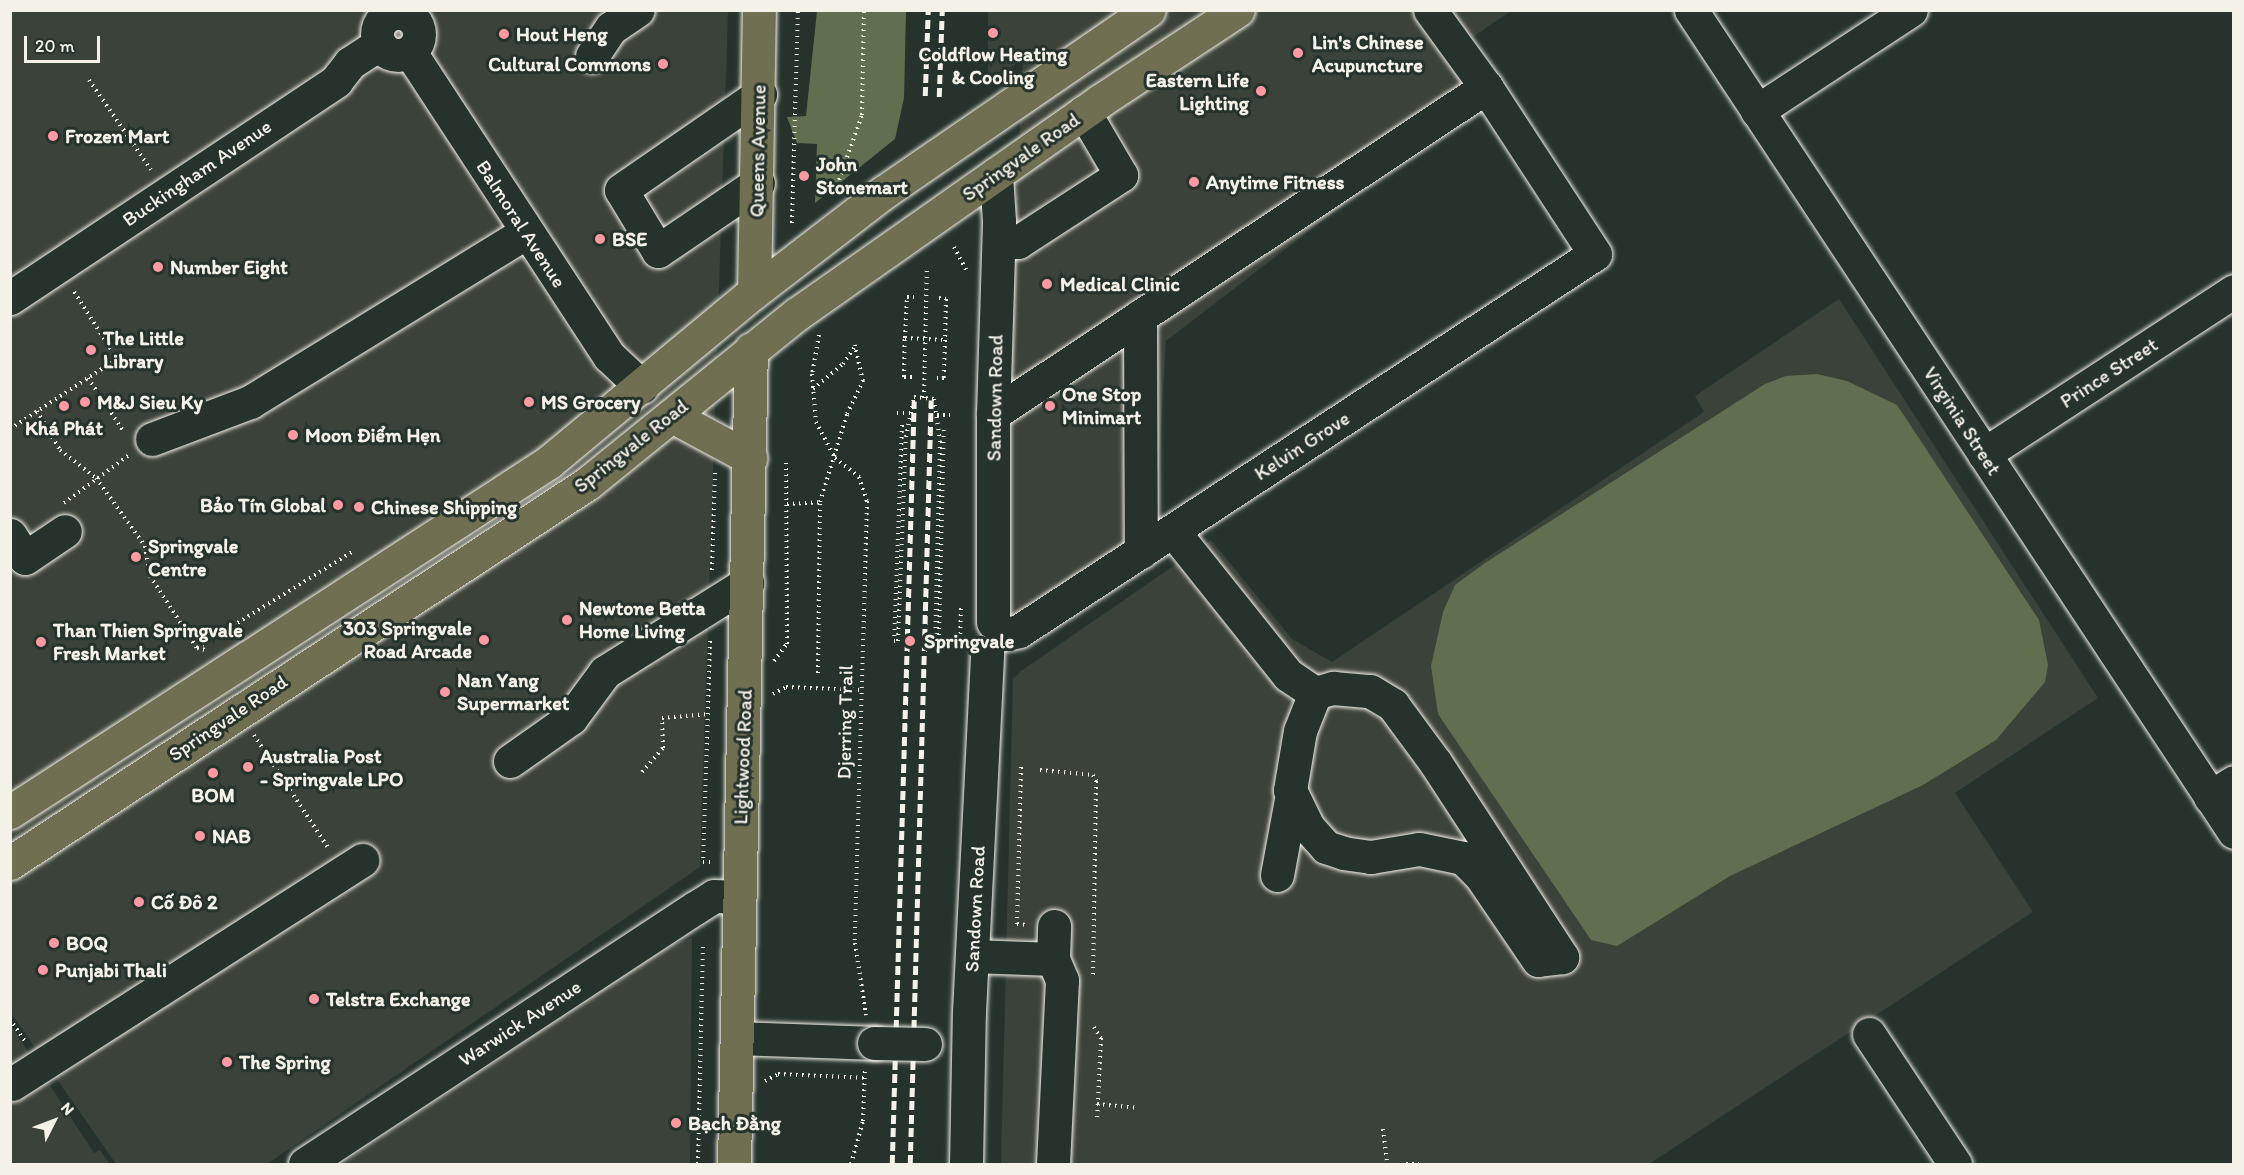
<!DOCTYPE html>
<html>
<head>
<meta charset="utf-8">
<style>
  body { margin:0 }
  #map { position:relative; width:2244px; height:1175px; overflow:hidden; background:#26332d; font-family:Itim,sans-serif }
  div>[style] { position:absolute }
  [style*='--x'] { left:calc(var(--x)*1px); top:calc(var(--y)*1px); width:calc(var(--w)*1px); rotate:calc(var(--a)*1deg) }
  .built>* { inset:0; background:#3b4239 }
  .green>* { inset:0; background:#616f50 }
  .path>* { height:4px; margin-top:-2px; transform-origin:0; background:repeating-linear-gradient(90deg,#f4f1e8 0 1.5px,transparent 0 6px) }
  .roads { filter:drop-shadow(0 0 2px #f4f1e8) drop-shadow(0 0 2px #f4f1e8) }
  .minor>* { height:33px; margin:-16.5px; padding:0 16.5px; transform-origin:16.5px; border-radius:16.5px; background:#26332d }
  .minor>.ring { margin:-16.5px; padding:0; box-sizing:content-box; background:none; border:33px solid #26332d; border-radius:50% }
  .major>* { height:33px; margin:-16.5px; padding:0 16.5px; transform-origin:16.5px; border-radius:16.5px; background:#716f52 }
  .highway>* { height:33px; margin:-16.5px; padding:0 16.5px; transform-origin:16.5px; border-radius:16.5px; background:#716f52 }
  .rail>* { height:4.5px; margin-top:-2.25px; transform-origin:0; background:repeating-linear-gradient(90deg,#f4f1e8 0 9px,transparent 0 13.5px) }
  .bridges { filter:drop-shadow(0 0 2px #f4f1e8) drop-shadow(0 0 2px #f4f1e8) }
  .minor-bridge>* { height:33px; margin:-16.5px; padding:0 16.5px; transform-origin:16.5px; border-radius:16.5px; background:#26332d }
  .dots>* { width:16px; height:16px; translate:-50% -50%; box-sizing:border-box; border:3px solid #26332d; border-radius:50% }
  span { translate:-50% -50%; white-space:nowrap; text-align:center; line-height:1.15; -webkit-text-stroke:6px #26332d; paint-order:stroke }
  .poi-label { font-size:20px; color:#f4f1e8; font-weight:700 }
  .left { translate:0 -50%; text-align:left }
  .right { translate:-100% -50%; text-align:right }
  .street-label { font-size:20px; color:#f4f1e8 }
  .frame { position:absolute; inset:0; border:12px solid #f4f1e8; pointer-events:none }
  .north { position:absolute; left:24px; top:1091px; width:60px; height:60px; -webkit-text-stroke:4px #26332d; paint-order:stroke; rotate:48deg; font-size:16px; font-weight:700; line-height:24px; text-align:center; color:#f4f1e8 }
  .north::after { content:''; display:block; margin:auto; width:21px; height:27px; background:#f4f1e8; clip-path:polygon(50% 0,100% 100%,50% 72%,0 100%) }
  .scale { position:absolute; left:24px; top:36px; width:76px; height:27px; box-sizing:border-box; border:3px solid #f4f1e8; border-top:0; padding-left:8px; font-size:18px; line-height:21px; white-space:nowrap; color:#f4f1e8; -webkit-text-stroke:4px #26332d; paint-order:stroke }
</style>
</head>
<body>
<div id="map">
  <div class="built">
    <div style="clip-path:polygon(10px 11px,728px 11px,700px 867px,267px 1164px,116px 1164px,11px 1013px)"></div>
    <div style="clip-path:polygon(988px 11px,1511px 11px,1458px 47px,1487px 94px,1166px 341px,1155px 527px,1017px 615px,1007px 612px,1008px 380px,1023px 60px,988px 80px)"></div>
    <div style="clip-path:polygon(1839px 299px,2098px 698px,1955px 793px,2033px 912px,1649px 1164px,1001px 1164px,1013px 679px,1021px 671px,1211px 540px,1292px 639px,1332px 662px,1704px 412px,1695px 396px)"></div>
    <div style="clip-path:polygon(692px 938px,690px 1164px,342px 1164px,670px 945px)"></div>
    <div style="clip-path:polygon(10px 1024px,94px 1153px,100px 1150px,110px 1164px,11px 1164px)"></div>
  </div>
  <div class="green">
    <div style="clip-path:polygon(817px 11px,906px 11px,904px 98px,895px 139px,815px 203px,817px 144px,797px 143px,787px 117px,806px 116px)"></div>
    <div style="clip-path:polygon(1817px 374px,1847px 381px,1897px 405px,2039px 620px,2048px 665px,2045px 682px,1996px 740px,1923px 785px,1730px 876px,1617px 946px,1591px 940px,1438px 714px,1431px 666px,1443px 612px,1455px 585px,1485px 563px,1765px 384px,1786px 376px)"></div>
  </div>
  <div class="path">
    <div style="--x:89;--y:80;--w:109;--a:55.4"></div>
    <div style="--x:835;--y:191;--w:81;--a:-70.4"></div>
    <div style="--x:862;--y:115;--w:105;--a:-88.9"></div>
    <div style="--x:792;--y:223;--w:213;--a:-88.4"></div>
    <div style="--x:954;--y:247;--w:27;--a:62"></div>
    <div style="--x:939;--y:298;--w:7;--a:8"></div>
    <div style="--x:946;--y:299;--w:41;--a:91.4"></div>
    <div style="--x:819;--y:335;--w:40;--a:100"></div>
    <div style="--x:812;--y:374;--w:48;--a:85.2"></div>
    <div style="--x:816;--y:422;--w:41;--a:62.2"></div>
    <div style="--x:835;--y:458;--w:31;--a:38"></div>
    <div style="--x:859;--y:477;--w:25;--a:72"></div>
    <div style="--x:867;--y:501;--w:442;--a:91.6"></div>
    <div style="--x:855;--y:943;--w:73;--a:81.3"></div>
    <div style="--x:905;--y:338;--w:41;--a:-87.2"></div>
    <div style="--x:907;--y:297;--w:7;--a:0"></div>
    <div style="--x:912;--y:377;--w:8;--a:180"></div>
    <div style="--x:904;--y:377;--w:39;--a:-89"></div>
    <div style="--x:905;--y:338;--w:40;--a:2.9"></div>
    <div style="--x:945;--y:340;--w:38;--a:92"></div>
    <div style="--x:944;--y:378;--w:7;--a:180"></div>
    <div style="--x:88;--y:378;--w:65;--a:56.3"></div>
    <div style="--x:813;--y:389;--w:39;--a:-40"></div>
    <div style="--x:843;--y:364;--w:22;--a:-56"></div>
    <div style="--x:924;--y:398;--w:128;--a:-88.7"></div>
    <div style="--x:37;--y:411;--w:45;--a:59.5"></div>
    <div style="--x:60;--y:450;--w:46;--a:37.9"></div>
    <div style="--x:96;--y:478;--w:84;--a:54.2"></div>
    <div style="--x:145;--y:546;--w:30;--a:81"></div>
    <div style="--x:150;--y:576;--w:86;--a:56.9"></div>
    <div style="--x:197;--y:648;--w:9;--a:13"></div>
    <div style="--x:897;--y:413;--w:14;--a:0"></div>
    <div style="--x:937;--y:415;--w:13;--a:0"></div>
    <div style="--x:902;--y:425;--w:216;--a:92.1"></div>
    <div style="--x:894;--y:641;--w:4;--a:0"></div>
    <div style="--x:898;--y:641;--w:204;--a:-87.8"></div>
    <div style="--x:906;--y:437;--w:41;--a:-78.7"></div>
    <div style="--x:914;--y:397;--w:20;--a:6"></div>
    <div style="--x:934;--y:399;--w:42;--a:81.9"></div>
    <div style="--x:940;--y:441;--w:200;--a:91.4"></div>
    <div style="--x:935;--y:641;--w:4;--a:0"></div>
    <div style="--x:939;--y:641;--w:214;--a:-88.7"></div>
    <div style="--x:10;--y:429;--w:128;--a:-33.2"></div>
    <div style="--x:117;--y:359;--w:82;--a:-122.5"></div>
    <div style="--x:64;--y:503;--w:81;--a:-36.4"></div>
    <div style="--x:787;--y:504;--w:33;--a:-3"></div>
    <div style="--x:712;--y:570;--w:97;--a:-88.2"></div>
    <div style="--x:960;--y:640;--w:32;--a:-88"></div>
    <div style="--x:710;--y:641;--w:221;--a:91.8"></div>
    <div style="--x:703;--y:862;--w:8;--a:0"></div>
    <div style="--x:197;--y:648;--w:182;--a:-31.8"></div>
    <div style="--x:774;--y:661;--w:21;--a:-53"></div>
    <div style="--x:787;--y:644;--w:181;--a:-90.3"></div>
    <div style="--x:818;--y:673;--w:171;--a:-89.3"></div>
    <div style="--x:820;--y:502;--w:92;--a:-72.9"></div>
    <div style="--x:847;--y:414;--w:37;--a:-64"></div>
    <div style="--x:863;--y:381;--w:37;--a:-103"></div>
    <div style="--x:773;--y:694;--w:15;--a:-28"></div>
    <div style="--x:786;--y:687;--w:75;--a:2.3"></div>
    <div style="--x:254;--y:735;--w:136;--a:56.7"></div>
    <div style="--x:1021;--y:767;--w:157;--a:91.5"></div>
    <div style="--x:1017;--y:924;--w:10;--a:6"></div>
    <div style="--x:1040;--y:770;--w:53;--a:5.4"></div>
    <div style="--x:1093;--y:775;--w:7;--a:63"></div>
    <div style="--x:1096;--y:781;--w:197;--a:90.9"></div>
    <div style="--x:642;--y:772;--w:32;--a:-49"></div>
    <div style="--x:663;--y:748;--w:30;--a:-92"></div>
    <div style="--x:662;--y:718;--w:46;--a:-5"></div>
    <div style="--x:10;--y:1019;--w:27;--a:56"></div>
    <div style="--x:1094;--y:1027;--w:13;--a:58"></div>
    <div style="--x:1101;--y:1038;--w:81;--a:92.8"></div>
    <div style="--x:765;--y:1081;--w:15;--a:-28"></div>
    <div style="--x:778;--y:1074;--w:87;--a:2.6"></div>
    <div style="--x:1097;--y:1104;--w:41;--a:5.6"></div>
    <div style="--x:1383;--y:1129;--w:35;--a:83"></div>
    <div style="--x:698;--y:1164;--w:218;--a:-88.7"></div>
    <div style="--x:851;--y:1164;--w:45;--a:-74.4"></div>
    <div style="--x:863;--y:1121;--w:51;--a:-87.8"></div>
    <div style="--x:1406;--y:1164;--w:13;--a:0"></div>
  </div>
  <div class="roads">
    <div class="minor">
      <div style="--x:1691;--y:10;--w:985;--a:56.55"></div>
      <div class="ring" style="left:377px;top:13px;width:9px;height:9px"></div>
      <div style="--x:410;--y:52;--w:363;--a:56.8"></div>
      <div style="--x:609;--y:356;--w:45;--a:43.2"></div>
      <div style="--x:592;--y:56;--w:34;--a:-56"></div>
      <div style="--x:611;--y:28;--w:32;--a:-34"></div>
      <div style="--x:1757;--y:111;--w:184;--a:-33.3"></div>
      <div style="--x:758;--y:183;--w:121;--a:145.8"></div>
      <div style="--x:658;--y:251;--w:71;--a:-121.2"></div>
      <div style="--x:621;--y:190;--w:169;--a:-34.6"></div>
      <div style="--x:999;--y:241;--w:19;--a:3"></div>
      <div style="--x:1018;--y:242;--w:123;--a:-33"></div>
      <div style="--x:1121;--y:175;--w:73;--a:-120.4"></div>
      <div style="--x:10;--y:298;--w:392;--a:-33.6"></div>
      <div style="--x:336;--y:81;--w:23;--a:-52"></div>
      <div style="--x:350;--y:63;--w:35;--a:-33"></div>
      <div style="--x:1140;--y:316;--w:236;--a:89.8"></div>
      <div style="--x:993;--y:414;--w:592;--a:-33.56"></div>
      <div style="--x:152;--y:439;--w:105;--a:-20.7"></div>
      <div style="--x:250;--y:402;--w:324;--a:-31.6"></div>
      <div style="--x:1984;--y:454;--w:298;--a:-33.1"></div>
      <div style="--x:1173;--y:531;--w:184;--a:51.4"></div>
      <div style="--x:1288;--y:675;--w:32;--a:34"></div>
      <div style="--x:10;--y:535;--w:27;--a:57"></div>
      <div style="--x:25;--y:558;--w:48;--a:-34"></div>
      <div style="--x:993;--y:622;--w:208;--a:-90"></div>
      <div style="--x:993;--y:414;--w:193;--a:-88.2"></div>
      <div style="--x:999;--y:221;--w:47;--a:-93.7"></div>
      <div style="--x:1006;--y:634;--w:13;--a:-13"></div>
      <div style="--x:1019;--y:631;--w:688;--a:-33.21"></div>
      <div style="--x:1595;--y:254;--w:199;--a:-123.1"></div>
      <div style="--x:1486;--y:87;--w:95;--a:-126"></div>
      <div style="--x:1333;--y:688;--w:37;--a:5"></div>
      <div style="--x:1370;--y:691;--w:27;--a:31"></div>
      <div style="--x:1393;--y:705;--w:71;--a:53.6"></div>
      <div style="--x:1435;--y:762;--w:233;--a:56.9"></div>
      <div style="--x:1562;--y:957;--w:24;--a:173"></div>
      <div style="--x:1538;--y:960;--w:102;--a:-124.2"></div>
      <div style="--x:1481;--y:876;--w:25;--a:-135"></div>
      <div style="--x:1463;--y:858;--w:45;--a:-168.4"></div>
      <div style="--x:1419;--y:849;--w:49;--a:170.5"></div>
      <div style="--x:1371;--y:857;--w:27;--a:-172"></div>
      <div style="--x:1344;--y:853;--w:19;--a:-162"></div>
      <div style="--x:1326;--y:847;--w:27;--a:-132"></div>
      <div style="--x:1308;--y:827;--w:41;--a:-115.9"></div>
      <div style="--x:1290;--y:790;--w:60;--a:-80.4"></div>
      <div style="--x:1300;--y:731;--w:41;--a:-68.5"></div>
      <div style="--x:1315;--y:693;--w:19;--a:-16"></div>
      <div style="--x:510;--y:761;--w:75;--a:-35.2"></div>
      <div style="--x:571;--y:718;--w:57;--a:-53.5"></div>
      <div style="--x:605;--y:672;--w:168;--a:-32.1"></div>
      <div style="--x:2210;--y:797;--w:28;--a:-32"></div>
      <div style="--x:1277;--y:875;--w:82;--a:-79.5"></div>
      <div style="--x:972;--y:956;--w:81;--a:2.1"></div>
      <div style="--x:1053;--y:959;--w:23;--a:67"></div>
      <div style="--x:1062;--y:980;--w:184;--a:92.8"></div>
      <div style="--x:1053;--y:959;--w:33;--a:-88"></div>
      <div style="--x:1869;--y:1034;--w:156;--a:56.5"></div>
      <div style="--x:738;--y:1038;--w:136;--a:2.1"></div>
      <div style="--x:12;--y:1084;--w:416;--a:-32.6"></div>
      <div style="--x:305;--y:1164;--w:467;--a:-33.3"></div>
      <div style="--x:695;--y:908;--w:22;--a:-32"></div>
      <div style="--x:714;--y:896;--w:25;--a:2"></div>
      <div style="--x:966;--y:1164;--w:152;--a:-88.9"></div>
      <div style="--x:969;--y:1012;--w:359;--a:-87.1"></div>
    </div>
    <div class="major">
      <div style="--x:754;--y:292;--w:282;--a:-89"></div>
      <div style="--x:672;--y:416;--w:89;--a:28.3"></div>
      <div style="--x:734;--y:1164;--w:815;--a:-88.81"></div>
    </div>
    <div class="highway">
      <div style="--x:10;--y:812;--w:643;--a:-33"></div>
      <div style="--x:549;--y:462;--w:266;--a:-39.7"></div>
      <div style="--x:754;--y:292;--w:164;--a:-37.6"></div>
      <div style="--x:884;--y:192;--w:321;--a:-34.5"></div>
      <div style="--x:10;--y:863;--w:692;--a:-33.32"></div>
      <div style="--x:588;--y:483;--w:269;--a:-39"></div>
      <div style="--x:797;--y:314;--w:370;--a:-35.1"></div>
      <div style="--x:1100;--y:101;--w:165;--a:-33.4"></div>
    </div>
  </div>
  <div class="rail">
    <div style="--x:925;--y:96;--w:86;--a:-88"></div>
    <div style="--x:939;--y:97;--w:87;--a:-88"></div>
    <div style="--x:892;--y:1164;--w:763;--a:-88.35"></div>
    <div style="--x:910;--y:1164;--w:764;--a:-88.43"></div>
  </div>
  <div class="bridges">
    <div class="minor-bridge">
      <div style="--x:874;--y:1043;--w:51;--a:1.1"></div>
    </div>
  </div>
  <div class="dots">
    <div style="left:993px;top:33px;background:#ff9aa2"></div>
    <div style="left:504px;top:34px;background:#ff9aa2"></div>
    <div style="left:1298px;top:53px;background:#ff9aa2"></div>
    <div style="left:663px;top:64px;background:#ff9aa2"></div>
    <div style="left:1261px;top:91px;background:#ff9aa2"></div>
    <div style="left:53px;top:136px;background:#ff9aa2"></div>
    <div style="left:804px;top:176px;background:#ff9aa2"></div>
    <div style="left:1194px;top:182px;background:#ff9aa2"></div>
    <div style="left:600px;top:239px;background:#ff9aa2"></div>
    <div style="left:158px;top:267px;background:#ff9aa2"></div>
    <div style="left:1047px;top:284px;background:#ff9aa2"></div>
    <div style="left:91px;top:350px;background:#ff9aa2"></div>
    <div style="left:85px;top:402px;background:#ff9aa2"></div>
    <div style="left:529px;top:402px;background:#ff9aa2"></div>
    <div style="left:64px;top:406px;background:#ff9aa2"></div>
    <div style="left:1050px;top:406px;background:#ff9aa2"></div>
    <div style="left:293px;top:435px;background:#ff9aa2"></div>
    <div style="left:338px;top:505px;background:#ff9aa2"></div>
    <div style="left:359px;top:507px;background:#ff9aa2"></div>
    <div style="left:136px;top:557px;background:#ff9aa2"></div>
    <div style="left:567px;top:620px;background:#ff9aa2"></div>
    <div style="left:484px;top:640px;background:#ff9aa2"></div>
    <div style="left:910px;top:641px;background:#ff9aa2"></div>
    <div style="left:41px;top:642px;background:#ff9aa2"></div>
    <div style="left:445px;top:692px;background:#ff9aa2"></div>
    <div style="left:248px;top:767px;background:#ff9aa2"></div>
    <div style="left:213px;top:773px;background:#ff9aa2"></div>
    <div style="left:200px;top:836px;background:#ff9aa2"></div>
    <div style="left:139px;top:902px;background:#ff9aa2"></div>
    <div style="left:54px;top:943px;background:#ff9aa2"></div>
    <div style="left:43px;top:970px;background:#ff9aa2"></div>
    <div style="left:314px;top:999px;background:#ff9aa2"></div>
    <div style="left:227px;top:1062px;background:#ff9aa2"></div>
    <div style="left:676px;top:1123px;background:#ff9aa2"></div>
  </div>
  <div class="poi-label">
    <span class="left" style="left:516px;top:34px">Hout Heng</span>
    <span class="left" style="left:1312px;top:54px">Lin's Chinese<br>Acupuncture</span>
    <span style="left:993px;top:66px">Coldflow Heating<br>&amp; Cooling</span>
    <span class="right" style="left:651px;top:64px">Cultural Commons</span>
    <span class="right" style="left:1249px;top:92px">Eastern Life<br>Lighting</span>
    <span class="left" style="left:65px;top:136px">Frozen Mart</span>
    <span class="left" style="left:816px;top:176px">John<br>Stonemart</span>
    <span class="left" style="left:1206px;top:182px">Anytime Fitness</span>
    <span class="left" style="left:612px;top:239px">BSE</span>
    <span class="left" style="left:170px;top:267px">Number Eight</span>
    <span class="left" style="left:1060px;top:284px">Medical Clinic</span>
    <span class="left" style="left:103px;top:350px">The Little<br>Library</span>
    <span class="left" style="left:1062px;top:406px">One Stop<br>Minimart</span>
    <span class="left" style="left:97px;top:402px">M&amp;J Sieu Ky</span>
    <span class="left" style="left:541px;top:402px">MS Grocery</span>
    <span style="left:64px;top:428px">Khá Phát</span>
    <span class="left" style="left:305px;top:435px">Moon Điểm Hẹn</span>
    <span class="right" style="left:326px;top:505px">Bảo Tín Global</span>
    <span class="left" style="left:371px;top:507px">Chinese Shipping</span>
    <span class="left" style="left:148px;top:558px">Springvale<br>Centre</span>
    <span class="left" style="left:579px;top:620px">Newtone Betta<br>Home Living</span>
    <span class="right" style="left:472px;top:640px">303 Springvale<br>Road Arcade</span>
    <span class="left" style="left:53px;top:642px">Than Thien Springvale<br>Fresh Market</span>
    <span class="left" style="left:924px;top:641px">Springvale</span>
    <span class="left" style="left:457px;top:692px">Nan Yang<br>Supermarket</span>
    <span class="left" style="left:260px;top:768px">Australia Post<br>- Springvale LPO</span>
    <span style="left:213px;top:795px">BOM</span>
    <span class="left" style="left:212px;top:836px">NAB</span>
    <span class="left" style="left:151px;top:902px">Cố Đô 2</span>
    <span class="left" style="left:66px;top:943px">BOQ</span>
    <span class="left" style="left:55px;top:970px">Punjabi Thali</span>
    <span class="left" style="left:326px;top:999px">Telstra Exchange</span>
    <span class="left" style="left:239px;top:1062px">The Spring</span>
    <span class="left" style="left:688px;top:1123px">Bạch Đằng</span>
  </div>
  <div class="street-label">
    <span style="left:758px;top:151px;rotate:-89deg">Queens Avenue</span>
    <span style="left:1021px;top:157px;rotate:-35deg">Springvale Road</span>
    <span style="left:197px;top:173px;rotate:-34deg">Buckingham Avenue</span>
    <span style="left:521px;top:224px;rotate:57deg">Balmoral Avenue</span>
    <span style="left:2109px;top:373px;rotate:-33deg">Prince Street</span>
    <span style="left:995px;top:398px;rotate:-89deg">Sandown Road</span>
    <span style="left:1962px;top:421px;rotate:57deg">Virginia Street</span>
    <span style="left:631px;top:446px;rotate:-38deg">Springvale Road</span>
    <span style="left:1302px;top:446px;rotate:-33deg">Kelvin Grove</span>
    <span style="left:228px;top:718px;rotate:-34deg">Springvale Road</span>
    <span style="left:845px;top:722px;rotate:-89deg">Djerring Trail</span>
    <span style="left:743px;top:757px;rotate:-88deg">Lightwood Road</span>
    <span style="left:975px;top:909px;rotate:-87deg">Sandown Road</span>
    <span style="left:520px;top:1023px;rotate:-33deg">Warwick Avenue</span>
  </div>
  <div class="frame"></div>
  <div class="north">N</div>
  <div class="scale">20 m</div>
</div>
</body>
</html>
